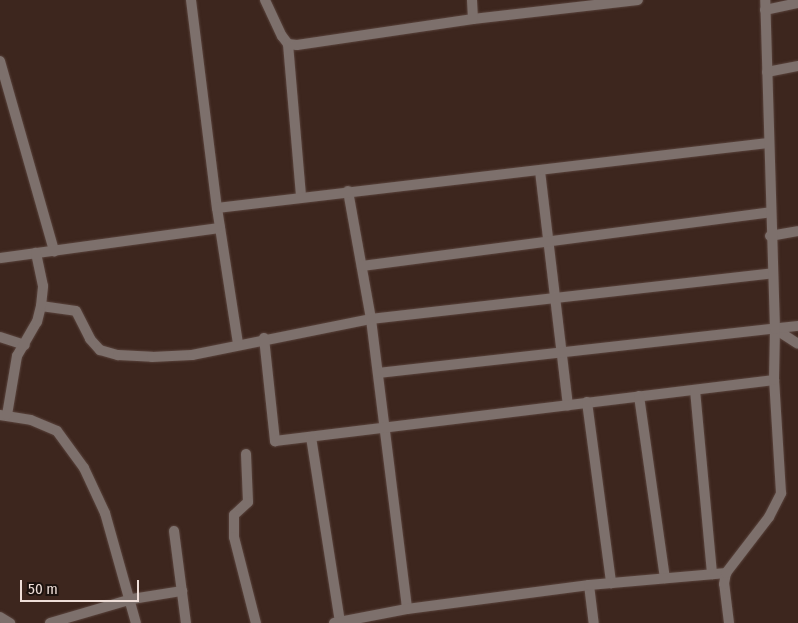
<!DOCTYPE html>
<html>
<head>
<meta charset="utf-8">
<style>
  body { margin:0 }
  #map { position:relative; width:798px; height:623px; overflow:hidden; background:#3d261e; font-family:"Fira Sans Condensed",sans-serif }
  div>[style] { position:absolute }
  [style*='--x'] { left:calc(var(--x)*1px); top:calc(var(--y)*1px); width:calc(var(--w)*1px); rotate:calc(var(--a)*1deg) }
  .roads { filter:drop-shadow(0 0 1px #59433c) drop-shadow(0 0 1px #59433c) }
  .street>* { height:10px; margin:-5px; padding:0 5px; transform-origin:5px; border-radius:5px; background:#7d706c }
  span { translate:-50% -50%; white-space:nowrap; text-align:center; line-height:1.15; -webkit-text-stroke:5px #1c120e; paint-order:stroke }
  .scale { position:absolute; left:20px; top:580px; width:119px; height:22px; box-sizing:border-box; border:2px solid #eeded8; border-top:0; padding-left:6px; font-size:15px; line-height:18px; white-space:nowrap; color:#eeded8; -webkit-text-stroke:4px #1c120e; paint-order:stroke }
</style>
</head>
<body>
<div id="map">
  <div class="roads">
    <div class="street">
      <div style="--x:191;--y:0;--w:210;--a:82.9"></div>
      <div style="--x:217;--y:208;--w:138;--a:81.2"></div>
      <div style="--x:265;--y:0;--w:40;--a:65"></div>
      <div style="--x:282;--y:36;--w:10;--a:53"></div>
      <div style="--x:288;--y:44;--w:9;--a:6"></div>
      <div style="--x:297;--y:45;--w:178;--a:-8.4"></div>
      <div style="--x:473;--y:19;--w:166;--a:-6.6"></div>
      <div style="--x:472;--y:0;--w:19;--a:87"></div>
      <div style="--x:765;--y:10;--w:34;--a:-12"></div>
      <div style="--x:288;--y:44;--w:154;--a:85.1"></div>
      <div style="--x:0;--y:61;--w:198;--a:74.1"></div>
      <div style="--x:767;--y:72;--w:32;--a:-11"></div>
      <div style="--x:540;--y:171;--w:236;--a:83.2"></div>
      <div style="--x:348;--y:191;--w:130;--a:79.8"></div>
      <div style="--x:371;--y:319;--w:292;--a:82.9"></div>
      <div style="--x:217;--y:208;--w:555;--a:-6.73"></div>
      <div style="--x:770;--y:236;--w:28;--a:-10"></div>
      <div style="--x:0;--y:258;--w:222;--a:-7.8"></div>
      <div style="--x:362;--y:266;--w:412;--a:-7.5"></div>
      <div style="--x:41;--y:306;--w:35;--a:8"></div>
      <div style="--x:76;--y:311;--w:31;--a:63"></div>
      <div style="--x:90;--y:339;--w:15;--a:48"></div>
      <div style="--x:100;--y:350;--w:19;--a:16"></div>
      <div style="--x:118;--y:355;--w:34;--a:3"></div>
      <div style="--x:152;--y:357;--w:40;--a:-2.9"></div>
      <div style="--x:192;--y:355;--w:183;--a:-11.4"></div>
      <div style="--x:371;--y:319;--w:404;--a:-6.5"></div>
      <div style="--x:775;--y:329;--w:27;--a:33"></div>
      <div style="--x:0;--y:337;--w:26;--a:18"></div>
      <div style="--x:264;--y:338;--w:104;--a:83.9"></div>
      <div style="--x:275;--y:441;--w:503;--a:-6.97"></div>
      <div style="--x:378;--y:373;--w:423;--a:-6.4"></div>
      <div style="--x:695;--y:390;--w:185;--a:84.7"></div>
      <div style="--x:639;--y:396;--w:184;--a:81.9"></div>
      <div style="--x:587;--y:402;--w:183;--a:82.4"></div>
      <div style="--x:0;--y:415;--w:31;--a:9"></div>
      <div style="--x:31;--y:420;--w:28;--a:23"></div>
      <div style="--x:57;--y:431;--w:46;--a:53.9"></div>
      <div style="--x:84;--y:468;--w:50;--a:65"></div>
      <div style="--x:105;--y:513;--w:114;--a:74.3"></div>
      <div style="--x:7;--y:415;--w:60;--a:-80.4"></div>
      <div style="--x:17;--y:356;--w:39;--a:-60"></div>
      <div style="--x:37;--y:322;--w:16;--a:-76"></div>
      <div style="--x:41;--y:306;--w:20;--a:-84"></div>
      <div style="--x:43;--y:286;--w:34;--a:-102"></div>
      <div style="--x:311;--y:437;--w:187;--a:81.1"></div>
      <div style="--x:246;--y:454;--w:48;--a:87.6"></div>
      <div style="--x:248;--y:502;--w:19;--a:137"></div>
      <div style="--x:234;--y:515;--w:22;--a:90"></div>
      <div style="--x:234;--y:537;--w:89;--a:75.7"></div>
      <div style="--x:174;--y:531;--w:93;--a:82.6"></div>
      <div style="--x:589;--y:585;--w:38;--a:83"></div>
      <div style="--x:0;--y:617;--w:12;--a:31"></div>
      <div style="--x:50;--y:623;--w:85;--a:-16.3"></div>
      <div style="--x:132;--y:599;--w:51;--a:-9.1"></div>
      <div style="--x:334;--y:623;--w:74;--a:-10.9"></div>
      <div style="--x:407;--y:609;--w:184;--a:-7.5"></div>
      <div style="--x:589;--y:585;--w:138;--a:-5"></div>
      <div style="--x:729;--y:623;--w:39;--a:-97"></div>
      <div style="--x:724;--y:584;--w:11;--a:-80"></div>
      <div style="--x:726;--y:573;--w:71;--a:-52.5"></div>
      <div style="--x:769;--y:517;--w:27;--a:-63"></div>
      <div style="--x:781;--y:493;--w:113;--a:-93.5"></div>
      <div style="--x:774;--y:380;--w:51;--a:-88.9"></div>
      <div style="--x:775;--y:329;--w:329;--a:-91.7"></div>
    </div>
  </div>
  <div class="scale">50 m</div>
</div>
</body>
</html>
